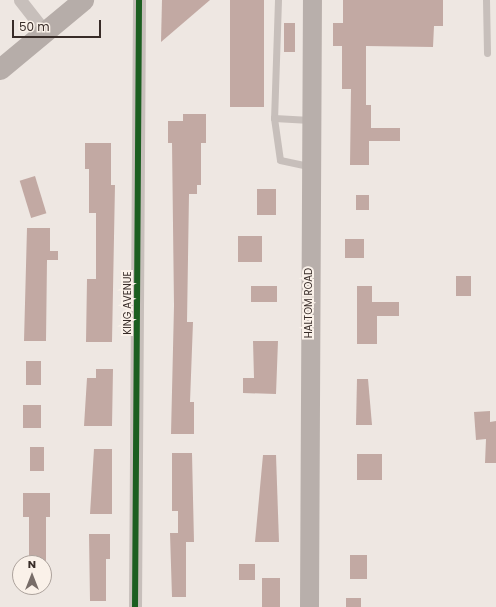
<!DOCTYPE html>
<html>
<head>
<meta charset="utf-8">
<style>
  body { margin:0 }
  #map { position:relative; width:496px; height:607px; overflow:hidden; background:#eee7e2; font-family:Poppins,sans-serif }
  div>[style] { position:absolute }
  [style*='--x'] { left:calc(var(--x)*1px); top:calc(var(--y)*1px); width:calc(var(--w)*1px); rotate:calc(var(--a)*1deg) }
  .building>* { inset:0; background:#c2a9a3; transform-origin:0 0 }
  .lane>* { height:7px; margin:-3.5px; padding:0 3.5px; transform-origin:3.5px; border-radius:3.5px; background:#c7bfbb }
  .street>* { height:13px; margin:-6.5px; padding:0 6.5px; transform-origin:6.5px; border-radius:6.5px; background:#c7bfbb }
  .secondary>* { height:19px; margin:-9.5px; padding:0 9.5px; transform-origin:9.5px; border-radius:9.5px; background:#b8afab }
  .primary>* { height:21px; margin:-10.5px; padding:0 10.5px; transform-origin:10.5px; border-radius:10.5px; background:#b6ada9 }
  .cycleway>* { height:6px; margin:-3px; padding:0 3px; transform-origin:3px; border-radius:3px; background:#1b5e20 }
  span { translate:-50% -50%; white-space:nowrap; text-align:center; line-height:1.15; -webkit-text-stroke:4px #faf1e9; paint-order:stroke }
  .street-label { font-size:10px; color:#382c28 }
  .north { position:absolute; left:12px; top:555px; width:40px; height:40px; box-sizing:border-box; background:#faf1e9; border:1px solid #aca29c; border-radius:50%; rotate:0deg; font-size:11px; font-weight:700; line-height:16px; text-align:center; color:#382c28 }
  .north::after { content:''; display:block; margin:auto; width:14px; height:18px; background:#786d69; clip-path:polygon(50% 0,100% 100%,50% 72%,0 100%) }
  .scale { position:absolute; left:12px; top:20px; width:89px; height:18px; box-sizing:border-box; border:2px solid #382c28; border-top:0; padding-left:5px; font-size:12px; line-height:14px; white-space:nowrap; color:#382c28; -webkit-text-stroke:3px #faf1e9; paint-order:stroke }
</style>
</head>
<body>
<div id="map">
  <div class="building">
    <div style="clip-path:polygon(162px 0,210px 0,161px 42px)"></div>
    <div style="left:230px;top:0;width:34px;height:107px"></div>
    <div style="clip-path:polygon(343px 0,443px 0,443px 26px,434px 26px,433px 47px,366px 46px,366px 105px,371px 105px,371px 128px,400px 128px,400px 141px,369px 141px,369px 165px,350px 165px,351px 89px,342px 89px,342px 46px,333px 46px,333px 23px,343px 23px)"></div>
    <div style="left:284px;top:23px;width:11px;height:29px"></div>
    <div style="clip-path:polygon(183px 114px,206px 114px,206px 143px,201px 143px,201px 185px,197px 185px,197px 194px,189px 194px,187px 322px,193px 322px,190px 402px,194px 402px,194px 434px,171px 434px,174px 306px,172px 143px,168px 143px,168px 121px,183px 121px)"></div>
    <div style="clip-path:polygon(85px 143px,111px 143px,111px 185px,115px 185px,112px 342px,86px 342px,87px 279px,96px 279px,96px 213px,89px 213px,89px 169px,85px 169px)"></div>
    <div style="left:35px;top:176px;width:39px;height:16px;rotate:73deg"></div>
    <div style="left:257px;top:189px;width:19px;height:26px"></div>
    <div style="left:356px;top:195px;width:13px;height:15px"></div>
    <div style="clip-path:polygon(27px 228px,50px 228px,50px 251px,58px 251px,58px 260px,47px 260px,46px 341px,24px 341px)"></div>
    <div style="left:238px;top:236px;width:24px;height:26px"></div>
    <div style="left:345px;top:239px;width:19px;height:19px"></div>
    <div style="left:456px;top:276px;width:15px;height:20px"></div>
    <div style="left:251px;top:286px;width:26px;height:16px"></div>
    <div style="clip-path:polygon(357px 286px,372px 286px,372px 302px,399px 302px,399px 316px,377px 316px,377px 344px,357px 344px)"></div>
    <div style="clip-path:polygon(253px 341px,278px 341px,276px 394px,243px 393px,243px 378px,254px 378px)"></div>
    <div style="left:26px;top:361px;width:15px;height:24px"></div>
    <div style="clip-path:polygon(96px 369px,113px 369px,112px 426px,84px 426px,87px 378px,96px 378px)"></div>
    <div style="clip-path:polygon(357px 379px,368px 379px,372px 425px,356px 425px)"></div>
    <div style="left:23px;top:405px;width:18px;height:23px"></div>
    <div style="clip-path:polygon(490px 411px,490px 422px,496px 421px,496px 463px,485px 463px,486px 439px,476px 440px,474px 412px)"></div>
    <div style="left:30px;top:447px;width:14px;height:24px"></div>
    <div style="clip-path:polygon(94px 449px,112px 449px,112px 514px,90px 514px)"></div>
    <div style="clip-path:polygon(172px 453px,192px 453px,194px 542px,186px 542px,186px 597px,172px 597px,170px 533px,178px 533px,178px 511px,172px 511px)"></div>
    <div style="left:357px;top:454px;width:25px;height:26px"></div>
    <div style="clip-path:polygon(263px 455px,276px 455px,279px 542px,255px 542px)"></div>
    <div style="clip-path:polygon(23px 493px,50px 493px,50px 517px,46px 517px,46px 563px,29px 563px,29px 517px,23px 517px)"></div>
    <div style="clip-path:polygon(89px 534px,110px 534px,110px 559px,106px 559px,106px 601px,90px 601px)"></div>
    <div style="left:350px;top:555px;width:17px;height:24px"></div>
    <div style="left:239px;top:564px;width:16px;height:16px"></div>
    <div style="left:262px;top:578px;width:18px;height:29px"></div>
    <div style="left:346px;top:598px;width:15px;height:9px"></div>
  </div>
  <div class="lane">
    <div style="--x:278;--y:0;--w:118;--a:91.9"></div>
    <div style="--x:274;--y:118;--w:36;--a:3"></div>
    <div style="--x:486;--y:0;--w:53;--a:88.9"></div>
    <div style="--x:274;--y:118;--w:42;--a:81.9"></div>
    <div style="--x:280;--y:160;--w:30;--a:12"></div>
  </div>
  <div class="street">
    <div style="--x:20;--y:0;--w:41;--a:52"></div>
    <div style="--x:135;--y:607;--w:607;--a:-89.62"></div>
  </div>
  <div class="secondary">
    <div style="--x:309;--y:607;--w:607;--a:-89.72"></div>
  </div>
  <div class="primary">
    <div style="--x:0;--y:69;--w:108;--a:-39.7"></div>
  </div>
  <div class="cycleway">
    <div style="--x:135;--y:607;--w:607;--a:-89.62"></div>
  </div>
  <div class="street-label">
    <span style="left:128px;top:303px;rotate:-90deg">KING AVENUE</span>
    <span style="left:309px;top:303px;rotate:-90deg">HALTOM ROAD</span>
  </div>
  <div class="north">N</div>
  <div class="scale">50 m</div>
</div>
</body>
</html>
